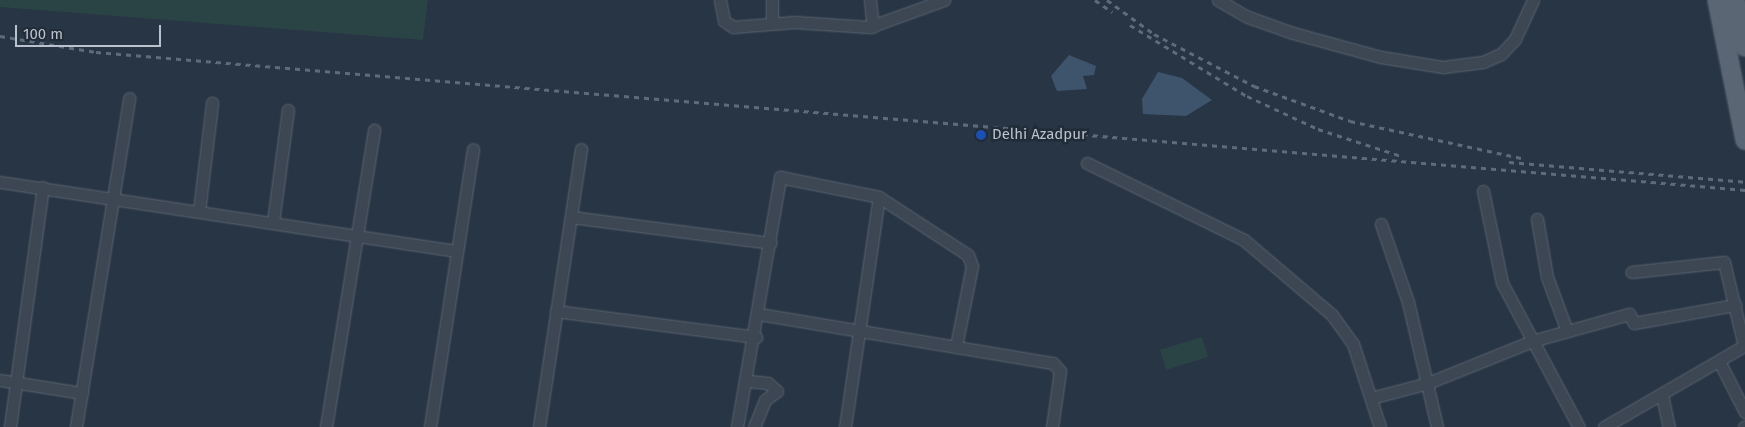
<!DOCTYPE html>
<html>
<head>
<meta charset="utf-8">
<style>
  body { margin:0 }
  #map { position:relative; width:1745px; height:427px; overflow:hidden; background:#283544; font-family:"Fira Sans",sans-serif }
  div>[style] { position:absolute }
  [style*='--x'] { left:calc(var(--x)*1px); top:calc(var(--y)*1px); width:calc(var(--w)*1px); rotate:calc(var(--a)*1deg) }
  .green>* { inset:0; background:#2a4345; transform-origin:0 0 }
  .water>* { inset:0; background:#3e546d }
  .roads { filter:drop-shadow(0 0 1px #5b6571) drop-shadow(0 0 1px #5b6571) }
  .street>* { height:11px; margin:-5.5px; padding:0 5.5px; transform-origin:5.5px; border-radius:5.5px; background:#3c4753 }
  .primary>* { height:18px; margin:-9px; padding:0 9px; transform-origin:9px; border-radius:9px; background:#5a6673 }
  .rail>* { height:3px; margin-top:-1.5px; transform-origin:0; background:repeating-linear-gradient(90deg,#5e6b7a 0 5px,transparent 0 10px) }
  .dots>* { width:14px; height:14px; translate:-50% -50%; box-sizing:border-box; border:2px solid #212c39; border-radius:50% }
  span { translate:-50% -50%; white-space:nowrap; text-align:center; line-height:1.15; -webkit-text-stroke:5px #212c39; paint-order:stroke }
  .poi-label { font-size:15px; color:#bac2cd }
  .left { translate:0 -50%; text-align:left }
  .scale { position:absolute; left:15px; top:25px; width:146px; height:22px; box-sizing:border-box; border:2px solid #bac2cd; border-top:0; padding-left:6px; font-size:15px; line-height:18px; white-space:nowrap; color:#bac2cd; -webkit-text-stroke:4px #212c39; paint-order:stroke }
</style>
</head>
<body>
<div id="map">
  <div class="green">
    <div style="clip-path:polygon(0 0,428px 0,423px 40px,0 7px)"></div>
    <div style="left:1202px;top:337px;width:21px;height:44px;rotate:73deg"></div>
  </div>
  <div class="water">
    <div style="clip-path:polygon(1069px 55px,1096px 66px,1094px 75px,1083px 76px,1087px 89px,1057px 91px,1051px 76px)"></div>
    <div style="clip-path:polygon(1158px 72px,1182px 78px,1212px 100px,1186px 116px,1143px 114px,1142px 99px)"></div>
  </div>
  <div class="roads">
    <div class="street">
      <div style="--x:720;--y:0;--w:21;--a:79"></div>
      <div style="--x:724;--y:21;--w:11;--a:34"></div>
      <div style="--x:733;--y:27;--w:61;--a:-4.7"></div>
      <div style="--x:794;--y:22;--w:75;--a:3.8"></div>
      <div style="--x:869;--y:27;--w:80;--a:-19.8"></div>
      <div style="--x:870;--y:0;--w:27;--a:84"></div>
      <div style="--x:1218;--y:0;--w:34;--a:30"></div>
      <div style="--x:1248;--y:17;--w:48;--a:19.6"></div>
      <div style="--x:1293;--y:33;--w:91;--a:15.3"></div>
      <div style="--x:1381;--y:57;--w:63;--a:9.2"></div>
      <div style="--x:1443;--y:67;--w:40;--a:-7.1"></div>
      <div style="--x:1483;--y:62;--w:20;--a:-24"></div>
      <div style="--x:1501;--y:54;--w:21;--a:-47"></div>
      <div style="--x:1515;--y:39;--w:43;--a:-65.2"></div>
      <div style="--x:772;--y:22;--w:22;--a:-90"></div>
      <div style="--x:1087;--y:163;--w:175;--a:26.1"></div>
      <div style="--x:1244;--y:240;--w:116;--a:40.4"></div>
      <div style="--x:1332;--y:315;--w:36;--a:54"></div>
      <div style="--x:1353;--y:344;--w:87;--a:72"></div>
      <div style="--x:0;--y:182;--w:462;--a:8.6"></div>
      <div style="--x:1483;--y:191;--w:94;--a:78.3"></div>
      <div style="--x:1502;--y:283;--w:163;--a:61.9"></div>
      <div style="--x:199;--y:211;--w:109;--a:-83.1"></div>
      <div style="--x:571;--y:217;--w:201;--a:7.4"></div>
      <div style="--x:1537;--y:219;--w:59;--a:80.2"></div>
      <div style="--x:1547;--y:277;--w:58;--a:69.7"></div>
      <div style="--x:273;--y:222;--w:113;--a:-82.4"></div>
      <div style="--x:1381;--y:224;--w:83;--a:70.9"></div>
      <div style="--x:1408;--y:302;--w:128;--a:76.9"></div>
      <div style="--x:556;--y:311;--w:202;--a:7.4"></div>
      <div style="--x:759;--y:314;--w:298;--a:9.5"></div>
      <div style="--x:1053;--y:363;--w:11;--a:49"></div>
      <div style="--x:1060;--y:371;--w:57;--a:98.1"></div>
      <div style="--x:1720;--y:363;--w:55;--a:63"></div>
      <div style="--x:0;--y:380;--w:83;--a:9"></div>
      <div style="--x:749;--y:381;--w:19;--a:6"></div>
      <div style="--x:768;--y:383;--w:12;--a:42"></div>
      <div style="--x:777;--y:391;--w:15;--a:143"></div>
      <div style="--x:765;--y:400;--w:29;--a:112"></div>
      <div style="--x:1662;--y:395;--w:33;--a:78"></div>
      <div style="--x:1371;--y:398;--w:59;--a:-14.7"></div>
      <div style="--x:1428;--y:383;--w:112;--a:-22"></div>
      <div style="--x:1532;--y:341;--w:101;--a:-15.6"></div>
      <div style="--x:1629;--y:314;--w:10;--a:61"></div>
      <div style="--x:1634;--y:323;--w:103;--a:-10.1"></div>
      <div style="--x:10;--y:427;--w:242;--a:-82.2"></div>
      <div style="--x:76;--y:427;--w:333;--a:-80.8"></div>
      <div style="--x:326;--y:427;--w:301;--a:-80.8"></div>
      <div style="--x:430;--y:427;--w:281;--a:-81.2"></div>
      <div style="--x:539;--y:427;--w:281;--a:-81.4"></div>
      <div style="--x:737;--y:427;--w:254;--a:-80.2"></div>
      <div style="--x:780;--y:177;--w:101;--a:11.4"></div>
      <div style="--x:879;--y:197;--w:106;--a:33.1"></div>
      <div style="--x:968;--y:255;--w:12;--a:70"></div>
      <div style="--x:972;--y:266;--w:82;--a:101.3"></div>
      <div style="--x:845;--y:427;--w:232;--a:-81.6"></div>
      <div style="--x:1604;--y:427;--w:162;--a:-30.1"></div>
      <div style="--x:1744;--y:346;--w:86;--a:-103.4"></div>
      <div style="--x:1724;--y:262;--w:93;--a:173.8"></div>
      <div style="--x:1744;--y:427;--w:1;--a:-45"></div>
    </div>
    <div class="primary">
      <div style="--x:1717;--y:0;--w:143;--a:78.7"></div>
      <div style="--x:1735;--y:0;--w:48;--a:78"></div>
    </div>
  </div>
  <div class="rail">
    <div style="--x:1095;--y:0;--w:21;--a:35"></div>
    <div style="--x:1107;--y:0;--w:58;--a:35.9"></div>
    <div style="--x:1154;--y:34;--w:113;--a:27.5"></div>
    <div style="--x:1254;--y:86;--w:102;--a:20"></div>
    <div style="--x:1350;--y:121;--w:175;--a:12.2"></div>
    <div style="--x:1130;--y:25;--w:137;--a:31.3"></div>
    <div style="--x:1247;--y:96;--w:78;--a:24.9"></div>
    <div style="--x:1318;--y:129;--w:87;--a:18"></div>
    <div style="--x:0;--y:36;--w:97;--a:9.5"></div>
    <div style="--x:96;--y:52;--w:1655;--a:4.78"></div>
    <div style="--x:1509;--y:162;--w:237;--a:4.8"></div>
  </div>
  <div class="dots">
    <div style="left:981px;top:135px;background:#1a4fb4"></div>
  </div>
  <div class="poi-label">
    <span class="left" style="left:992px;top:135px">Delhi Azadpur</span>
  </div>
  <div class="scale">100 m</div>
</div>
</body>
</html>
